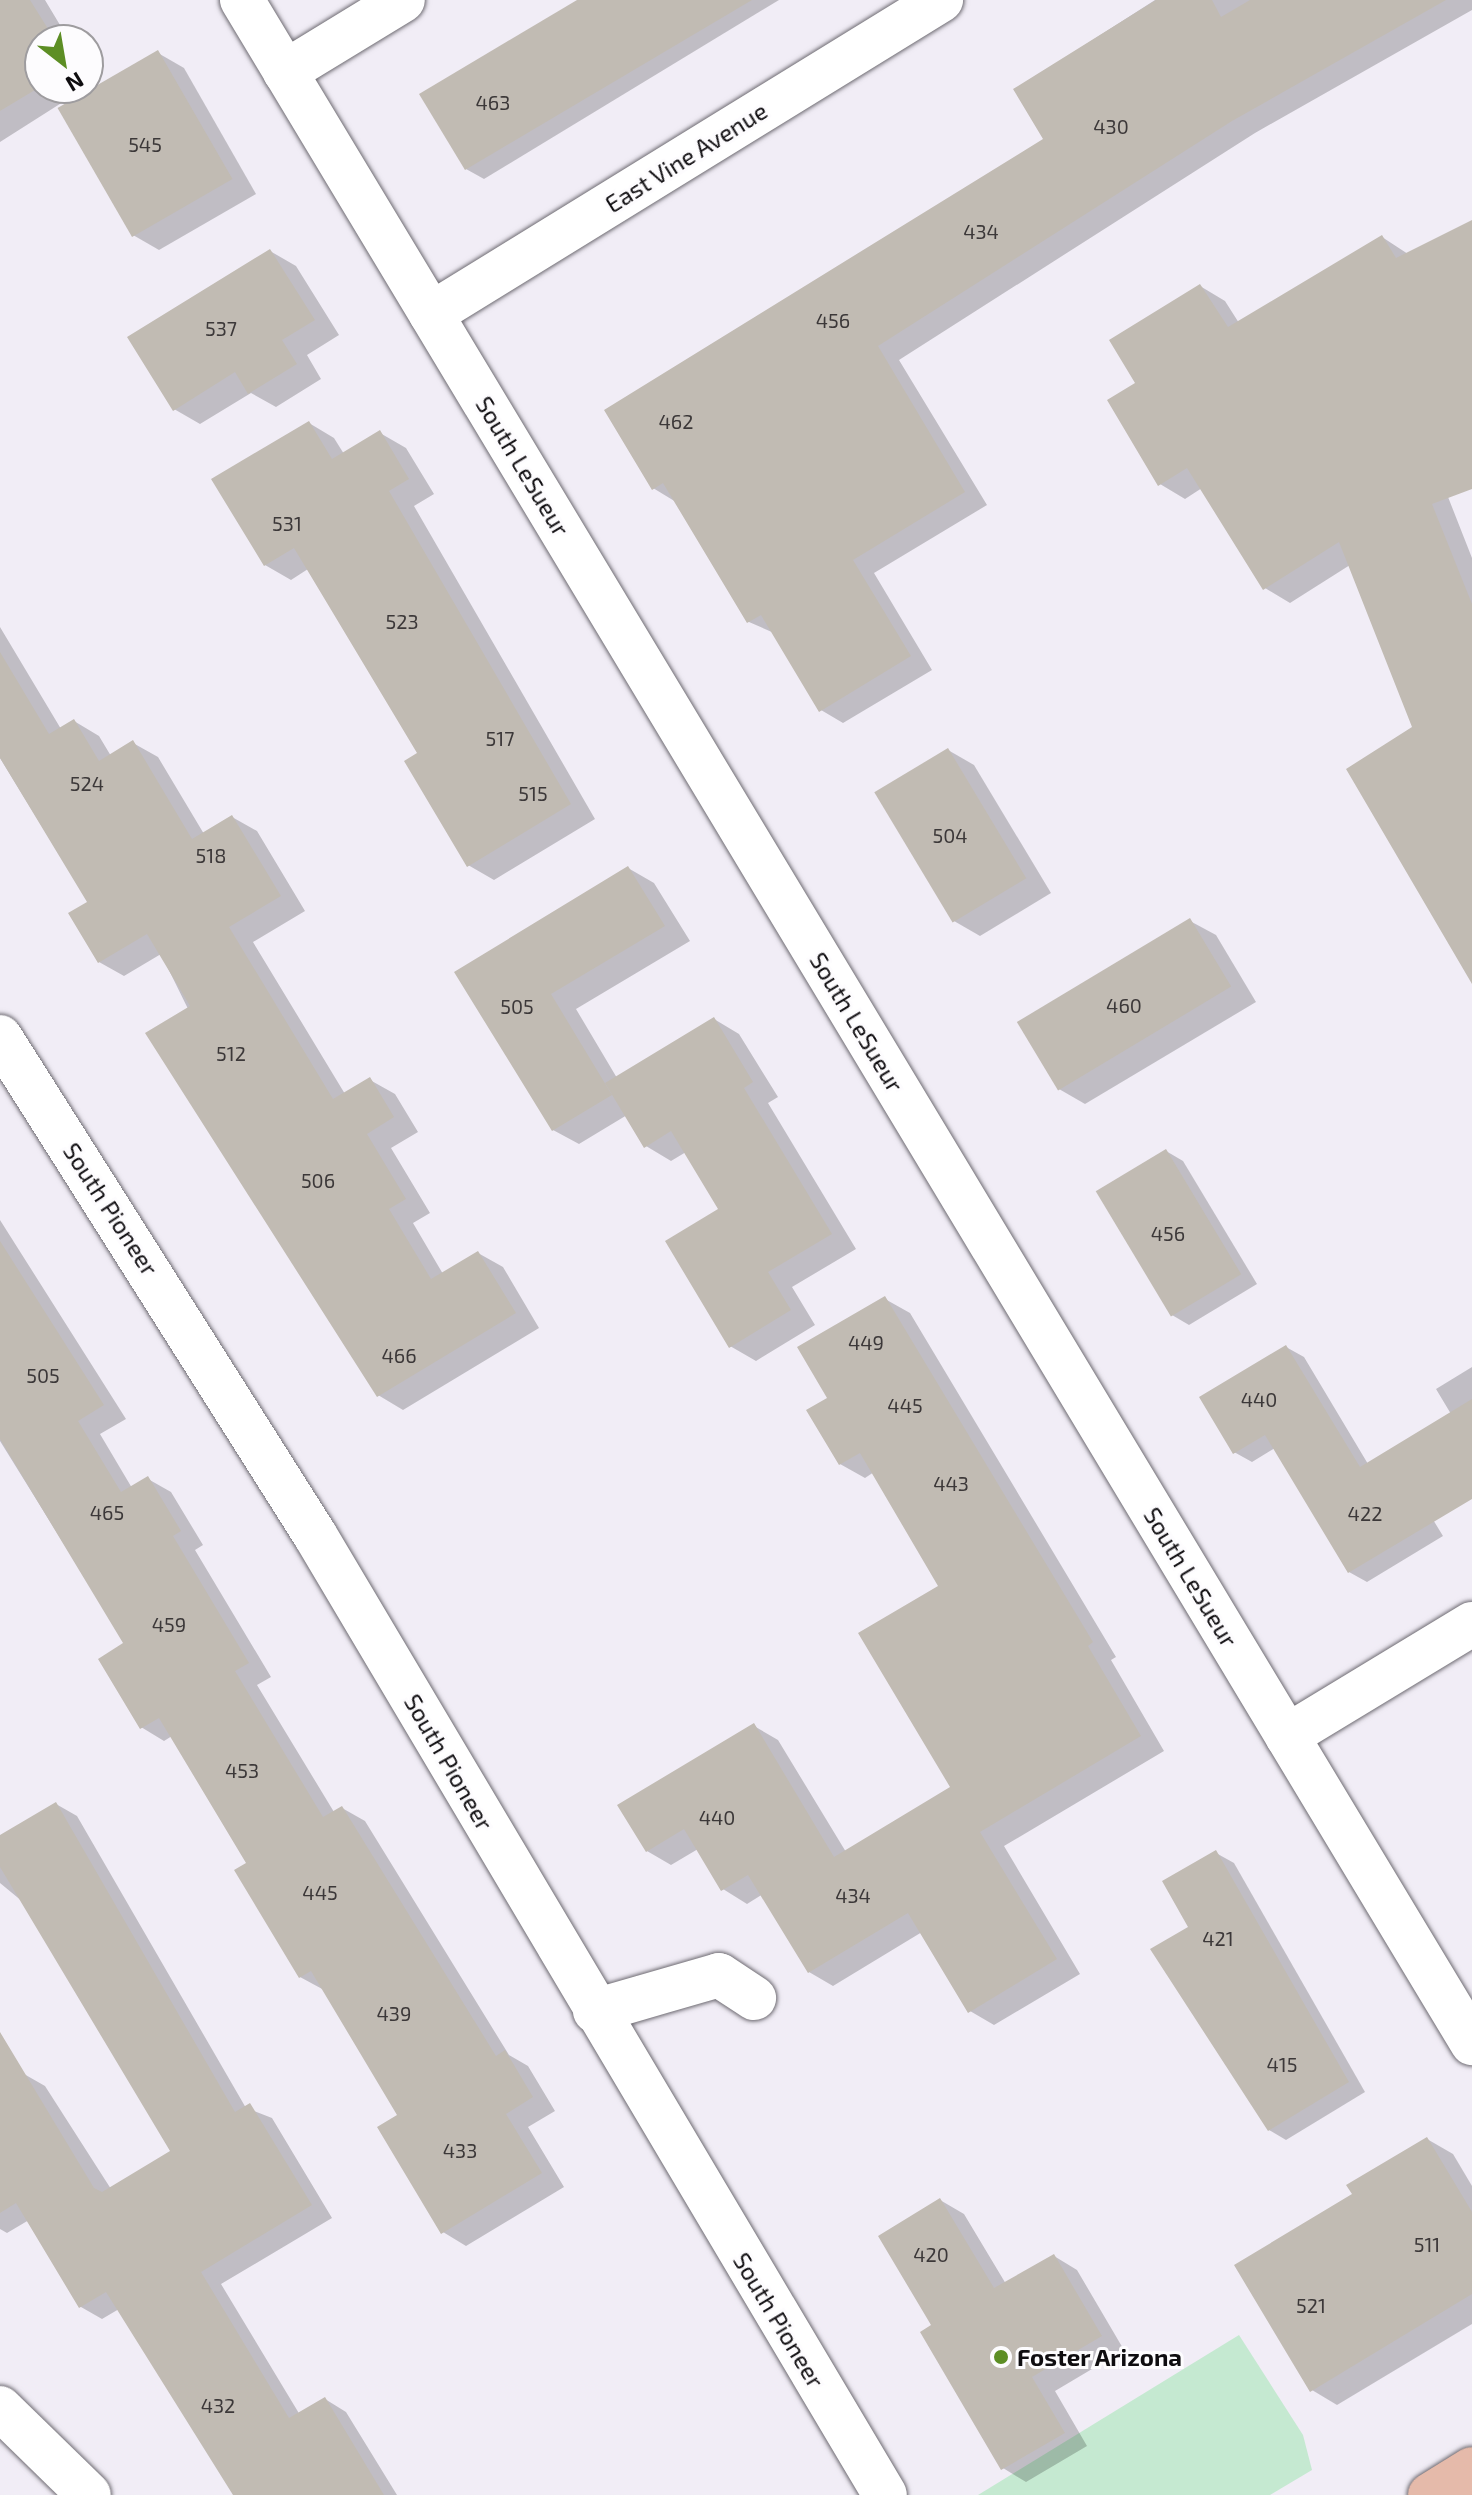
<!DOCTYPE html>
<html>
<head>
<meta charset="utf-8">
<style>
  body { margin:0 }
  #map { position:relative; width:1472px; height:2495px; overflow:hidden; background:#f1edf6; font-family:"Exo 2",sans-serif }
  div>[style] { position:absolute }
  [style*='--x'] { left:calc(var(--x)*1px); top:calc(var(--y)*1px); width:calc(var(--w)*1px); rotate:calc(var(--a)*1deg) }
  .green>* { inset:0; background:#c5e9d1 }
  .shadow>* { inset:0; background:#0003 }
  .building>* { inset:0; background:#c1bbb3; transform-origin:0 0 }
  .roads { filter:drop-shadow(0 0 2px #6e6b72) drop-shadow(0 0 2px #6e6b72) }
  .minor>* { height:44px; margin:-22px; padding:0 22px; transform-origin:22px; border-radius:22px; background:#fff }
  .major>* { height:44px; margin:-22px; padding:0 22px; transform-origin:22px; border-radius:22px; background:#e5baaa }
  .dots>* { width:22px; height:22px; translate:-50% -50%; box-sizing:border-box; border:4px solid #fdfcfe; border-radius:50% }
  span { translate:-50% -50%; white-space:nowrap; text-align:center; line-height:1.15; -webkit-text-stroke:6px #fdfcfe; paint-order:stroke }
  .number-label { font-size:20px; color:#3c3839 }
  .number-label span { -webkit-text-stroke-width:0 }
  .street-label { font-size:24px; color:#0f0d10 }
  .poi-label { font-size:24px; color:#0f0d10; font-weight:700 }
  .left { translate:0 -50%; text-align:left }
  .north { position:absolute; left:24px; top:24px; width:80px; height:80px; box-sizing:border-box; background:#fdfcfe; border:2px solid #9e9c9f; border-radius:50%; rotate:149deg; font-size:22px; font-weight:700; line-height:32px; text-align:center; color:#0f0d10 }
  .north::after { content:''; display:block; margin:auto; width:28px; height:36px; background:#5d8e25; clip-path:polygon(50% 0,100% 100%,50% 72%,0 100%) }
</style>
</head>
<body>
<div id="map">
  <div class="green">
    <div style="clip-path:polygon(1239px 2335px,1303px 2435px,1312px 2470px,1270px 2495px,978px 2495px)"></div>
  </div>
  <div class="shadow">
    <div style="clip-path:polygon(0 0,45px 0,69px 40px,40px 40px,40px 88px,85px 88px,0 142px)"></div>
    <div style="clip-path:polygon(578px 0,779px 0,484px 179px,466px 169px)"></div>
    <div style="clip-path:polygon(1155px 0,1472px 0,1472px 10px,1255px 133px,899px 360px,987px 505px,874px 573px,932px 670px,843px 723px,821px 710px,774px 633px,749px 622px,676px 502px,653px 488px,1046px 139px,1015px 90px)"></div>
    <div style="clip-path:polygon(158px 53px,184px 68px,256px 194px,159px 250px,133px 235px)"></div>
    <div style="clip-path:polygon(88px 71px,94px 82px,88px 86px)"></div>
    <div style="clip-path:polygon(1472px 222px,1472px 489px,1428px 446px,1472px 558px,1472px 979px,1415px 728px,1350px 565px,1290px 603px,1265px 588px,1202px 488px,1185px 499px,1160px 484px,1138px 384px,1200px 286px,1225px 301px,1239px 323px,1382px 237px,1408px 254px)"></div>
    <div style="clip-path:polygon(270px 251px,296px 266px,339px 335px,307px 355px,321px 379px,276px 407px,251px 393px,200px 424px,174px 409px)"></div>
    <div style="clip-path:polygon(309px 423px,334px 438px,344px 454px,380px 433px,406px 448px,434px 494px,414px 506px,595px 819px,494px 880px,468px 865px,420px 754px,308px 569px,291px 580px,265px 565px)"></div>
    <div style="clip-path:polygon(0 627px,61px 729px,74px 721px,99px 736px,111px 756px,133px 743px,158px 757px,204px 834px,232px 817px,257px 831px,305px 911px,253px 942px,345px 1094px,370px 1080px,395px 1094px,418px 1132px,391px 1148px,430px 1213px,413px 1223px,443px 1274px,478px 1253px,503px 1267px,539px 1328px,403px 1410px,378px 1395px,161px 954px,124px 976px,99px 962px,89px 903px,0 758px)"></div>
    <div style="clip-path:polygon(948px 750px,974px 765px,1051px 893px,980px 936px,954px 921px)"></div>
    <div style="clip-path:polygon(628px 868px,654px 883px,690px 941px,576px 1009px,617px 1078px,714px 1019px,739px 1034px,778px 1097px,768px 1103px,856px 1249px,792px 1287px,815px 1325px,756px 1361px,730px 1346px,721px 1210px,686px 1152px,671px 1161px,646px 1146px,627px 1115px,579px 1144px,553px 1130px,457px 972px)"></div>
    <div style="clip-path:polygon(1190px 921px,1216px 935px,1256px 1002px,1085px 1104px,1059px 1089px)"></div>
    <div style="clip-path:polygon(1166px 1151px,1183px 1161px,1257px 1284px,1189px 1325px,1172px 1315px)"></div>
    <div style="clip-path:polygon(0 1220px,126px 1419px,100px 1434px,132px 1488px,148px 1479px,171px 1492px,203px 1545px,195px 1550px,271px 1677px,257px 1685px,334px 1812px,342px 1808px,365px 1821px,509px 2055px,528px 2066px,555px 2111px,528px 2127px,564px 2187px,466px 2246px,443px 2232px,400px 2116px,324px 1990px,300px 1977px,249px 1864px,172px 1736px,164px 1741px,141px 1727px,126px 1644px,0 1441px)"></div>
    <div style="clip-path:polygon(885px 1299px,910px 1313px,1116px 1657px,1111px 1660px,1164px 1751px,1004px 1846px,1080px 1974px,994px 2025px,970px 2011px,922px 1932px,833px 1986px,809px 1972px,763px 1894px,747px 1904px,723px 1889px,698px 1849px,671px 1865px,647px 1851px,754px 1726px,778px 1740px,846px 1852px,953px 1788px,940px 1587px,874px 1472px,865px 1478px,840px 1464px,830px 1399px)"></div>
    <div style="clip-path:polygon(1286px 1347px,1304px 1357px,1368px 1464px,1451px 1414px,1436px 1389px,1472px 1367px,1472px 1493px,1432px 1518px,1443px 1536px,1367px 1582px,1349px 1572px,1275px 1448px,1252px 1462px,1234px 1452px)"></div>
    <div style="clip-path:polygon(56px 1804px,77px 1816px,246px 2108px,272px 2118px,332px 2218px,221px 2284px,300px 2415px,325px 2399px,346px 2412px,397px 2495px,234px 2495px,119px 2309px,102px 2319px,81px 2307px,29px 2220px,7px 2233px,0 2229px,0 2088px,24px 2074px,45px 2086px,111px 2189px,173px 2152px,23px 1902px,0 1883px,0 1838px)"></div>
    <div style="clip-path:polygon(1216px 1853px,1234px 1863px,1365px 2092px,1286px 2140px,1269px 2130px,1191px 1928px)"></div>
    <div style="clip-path:polygon(1427px 2139px,1453px 2154px,1472px 2186px,1472px 2324px,1337px 2405px,1312px 2390px,1354px 2195px)"></div>
    <div style="clip-path:polygon(940px 2200px,964px 2214px,1006px 2284px,1054px 2256px,1077px 2270px,1124px 2350px,1055px 2391px,1087px 2446px,1026px 2482px,1003px 2468px,934px 2326px)"></div>
  </div>
  <div class="building">
    <div style="clip-path:polygon(0 0,30px 0,55px 40px,40px 40px,40px 87px,0 111px)"></div>
    <div style="clip-path:polygon(577px 0,752px 0,465px 170px,419px 94px)"></div>
    <div style="clip-path:polygon(1156px 0,1212px 0,1221px 17px,1250px 0,1446px 0,1232px 121px,878px 346px,965px 492px,853px 560px,911px 656px,819px 712px,761px 615px,747px 623px,663px 483px,652px 490px,604px 410px,1043px 139px,1013px 89px)"></div>
    <div style="left:158px;top:50px;width:149px;height:116px;rotate:60deg"></div>
    <div style="clip-path:polygon(1472px 220px,1472px 489px,1432px 504px,1472px 604px,1472px 984px,1346px 769px,1412px 727px,1339px 542px,1263px 590px,1187px 468px,1158px 486px,1107px 400px,1135px 383px,1109px 340px,1200px 284px,1228px 327px,1382px 235px,1396px 258px)"></div>
    <div style="clip-path:polygon(270px 249px,315px 320px,282px 340px,297px 364px,248px 394px,235px 372px,173px 411px,127px 337px)"></div>
    <div style="clip-path:polygon(309px 421px,332px 459px,380px 430px,409px 479px,389px 491px,571px 804px,467px 867px,404px 761px,417px 753px,294px 548px,264px 566px,211px 479px)"></div>
    <div style="clip-path:polygon(0 652px,49px 734px,74px 719px,99px 761px,133px 740px,192px 839px,232px 815px,281px 896px,229px 927px,333px 1099px,370px 1077px,394px 1117px,367px 1134px,406px 1199px,389px 1209px,431px 1279px,478px 1251px,516px 1313px,377px 1397px,145px 1033px,190px 1006px,147px 934px,98px 963px,68px 913px,87px 902px,0 758px)"></div>
    <div style="left:948px;top:748px;width:152px;height:86px;rotate:59deg"></div>
    <div style="clip-path:polygon(628px 866px,665px 926px,551px 994px,612px 1095px,552px 1131px,454px 972px)"></div>
    <div style="left:1190px;top:918px;width:80px;height:202px;rotate:59deg"></div>
    <div style="clip-path:polygon(714px 1017px,753px 1082px,744px 1088px,832px 1234px,768px 1272px,791px 1310px,729px 1348px,665px 1241px,718px 1209px,671px 1131px,644px 1148px,605px 1083px)"></div>
    <div style="left:1166px;top:1149px;width:146px;height:82px;rotate:59deg"></div>
    <div style="clip-path:polygon(0 1241px,104px 1405px,78px 1421px,121px 1492px,148px 1476px,181px 1531px,173px 1536px,249px 1663px,235px 1671px,323px 1817px,342px 1806px,496px 2056px,505px 2050px,533px 2097px,506px 2114px,542px 2173px,441px 2234px,377px 2127px,397px 2115px,311px 1971px,299px 1978px,234px 1870px,246px 1863px,159px 1718px,140px 1729px,98px 1659px,123px 1643px,0 1439px)"></div>
    <div style="clip-path:polygon(885px 1296px,1093px 1642px,1088px 1646px,1141px 1736px,980px 1832px,1057px 1959px,968px 2013px,908px 1913px,808px 1973px,748px 1875px,721px 1891px,684px 1829px,646px 1852px,617px 1805px,754px 1723px,834px 1857px,950px 1787px,858px 1633px,938px 1586px,860px 1453px,839px 1465px,806px 1410px,827px 1398px,797px 1347px)"></div>
    <div style="clip-path:polygon(1286px 1345px,1360px 1467px,1472px 1399px,1472px 1499px,1348px 1573px,1265px 1435px,1233px 1454px,1199px 1397px)"></div>
    <div style="clip-path:polygon(56px 1802px,235px 2112px,250px 2103px,312px 2205px,201px 2272px,289px 2418px,325px 2397px,384px 2495px,233px 2495px,106px 2292px,79px 2308px,16px 2203px,0 2213px,0 2032px,94px 2188px,102px 2192px,170px 2151px,0 1867px,0 1835px)"></div>
    <div style="clip-path:polygon(1216px 1850px,1349px 2082px,1268px 2131px,1150px 1949px,1188px 1927px,1162px 1881px)"></div>
    <div style="clip-path:polygon(1427px 2137px,1472px 2212px,1472px 2294px,1310px 2392px,1234px 2265px,1352px 2194px,1346px 2185px)"></div>
    <div style="clip-path:polygon(940px 2198px,994px 2288px,1054px 2254px,1102px 2336px,1032px 2377px,1065px 2433px,1001px 2470px,920px 2332px,931px 2325px,878px 2236px)"></div>
  </div>
  <div class="roads">
    <div class="minor">
      <div style="--x:242;--y:0;--w:2385;--a:58.95"></div>
      <div style="--x:285;--y:72;--w:138;--a:-31.4"></div>
      <div style="--x:431;--y:314;--w:599;--a:-31.62"></div>
      <div style="--x:0;--y:1037;--w:589;--a:57.69"></div>
      <div style="--x:315;--y:1535;--w:1116;--a:59.3"></div>
      <div style="--x:1287;--y:1736;--w:216;--a:-31.2"></div>
      <div style="--x:595;--y:2011;--w:129;--a:-16.2"></div>
      <div style="--x:719;--y:1975;--w:42;--a:33.3"></div>
      <div style="--x:0;--y:2408;--w:124;--a:44.3"></div>
    </div>
    <div class="major">
      <div style="--x:1430;--y:2495;--w:49;--a:-31.8"></div>
    </div>
  </div>
  <div class="dots">
    <div style="left:1001px;top:2357px;background:#5d8e25"></div>
  </div>
  <div class="number-label">
    <span style="left:493px;top:102px">463</span>
    <span style="left:1111px;top:126px">430</span>
    <span style="left:145px;top:144px">545</span>
    <span style="left:981px;top:231px">434</span>
    <span style="left:833px;top:320px">456</span>
    <span style="left:221px;top:328px">537</span>
    <span style="left:676px;top:421px">462</span>
    <span style="left:287px;top:523px">531</span>
    <span style="left:402px;top:621px">523</span>
    <span style="left:500px;top:738px">517</span>
    <span style="left:87px;top:783px">524</span>
    <span style="left:533px;top:793px">515</span>
    <span style="left:950px;top:835px">504</span>
    <span style="left:211px;top:855px">518</span>
    <span style="left:1124px;top:1005px">460</span>
    <span style="left:517px;top:1006px">505</span>
    <span style="left:231px;top:1053px">512</span>
    <span style="left:318px;top:1180px">506</span>
    <span style="left:1168px;top:1233px">456</span>
    <span style="left:866px;top:1342px">449</span>
    <span style="left:399px;top:1355px">466</span>
    <span style="left:43px;top:1375px">505</span>
    <span style="left:1259px;top:1399px">440</span>
    <span style="left:905px;top:1405px">445</span>
    <span style="left:951px;top:1483px">443</span>
    <span style="left:107px;top:1512px">465</span>
    <span style="left:1365px;top:1513px">422</span>
    <span style="left:169px;top:1624px">459</span>
    <span style="left:242px;top:1770px">453</span>
    <span style="left:717px;top:1817px">440</span>
    <span style="left:320px;top:1892px">445</span>
    <span style="left:853px;top:1895px">434</span>
    <span style="left:1218px;top:1938px">421</span>
    <span style="left:394px;top:2013px">439</span>
    <span style="left:1282px;top:2064px">415</span>
    <span style="left:460px;top:2150px">433</span>
    <span style="left:1427px;top:2244px">511</span>
    <span style="left:931px;top:2254px">420</span>
    <span style="left:1311px;top:2305px">521</span>
    <span style="left:218px;top:2405px">432</span>
  </div>
  <div class="street-label">
    <span style="left:686px;top:157px;rotate:-32deg">East Vine Avenue</span>
    <span style="left:523px;top:466px;rotate:59deg">South LeSueur</span>
    <span style="left:857px;top:1022px;rotate:59deg">South LeSueur</span>
    <span style="left:111px;top:1209px;rotate:57deg">South Pioneer</span>
    <span style="left:1191px;top:1577px;rotate:59deg">South LeSueur</span>
    <span style="left:449px;top:1762px;rotate:60deg">South Pioneer</span>
    <span style="left:779px;top:2320px;rotate:59deg">South Pioneer</span>
  </div>
  <div class="poi-label">
    <span class="left" style="left:1017px;top:2357px">Foster Arizona</span>
  </div>
  <div class="north">N</div>
</div>
</body>
</html>
